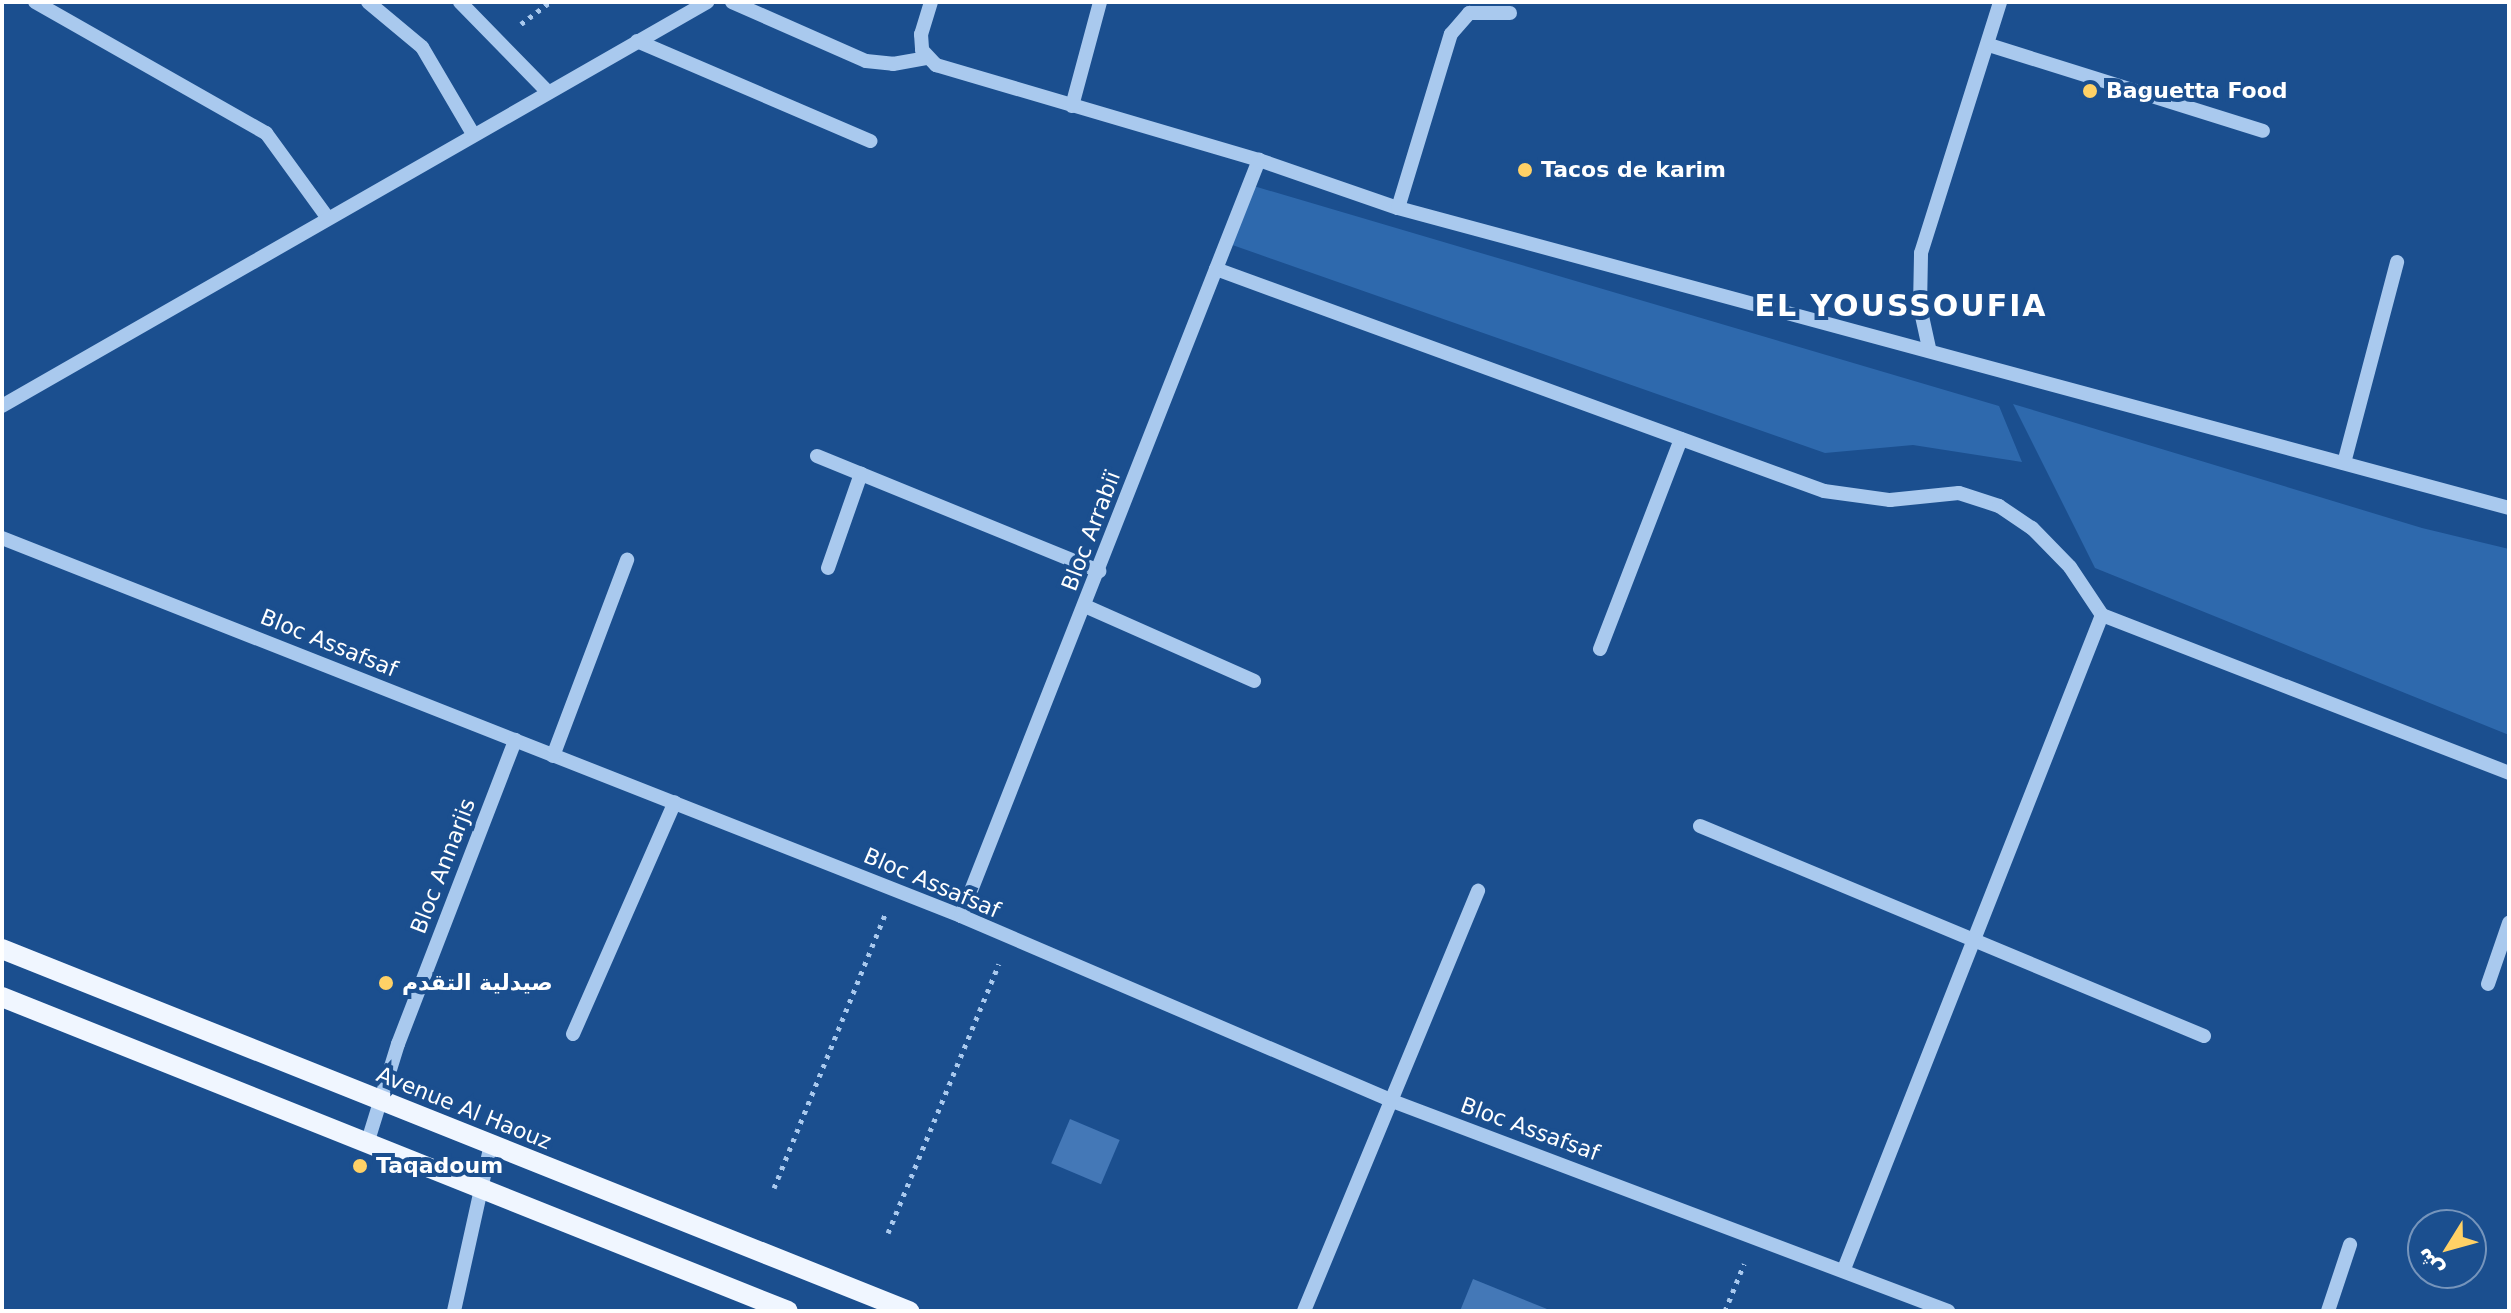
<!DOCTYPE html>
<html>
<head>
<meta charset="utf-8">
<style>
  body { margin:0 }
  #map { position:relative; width:2511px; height:1313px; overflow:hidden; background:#1b4f8f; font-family:"DejaVu Sans","Noto Sans Arabic",sans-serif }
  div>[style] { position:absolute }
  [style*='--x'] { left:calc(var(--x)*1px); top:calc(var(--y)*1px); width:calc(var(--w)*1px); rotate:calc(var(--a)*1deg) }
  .green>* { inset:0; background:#2e69ad }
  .building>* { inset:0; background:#4478b7; transform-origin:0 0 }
  .path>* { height:5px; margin-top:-2.5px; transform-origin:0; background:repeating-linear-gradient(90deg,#a9c9ee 0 4px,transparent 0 10px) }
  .minor>* { height:14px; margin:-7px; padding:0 7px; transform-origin:7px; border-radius:7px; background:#a9c9ee }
  .major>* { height:20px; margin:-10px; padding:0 10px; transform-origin:10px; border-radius:10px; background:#f0f6ff }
  .dots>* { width:22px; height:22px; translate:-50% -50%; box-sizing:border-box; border:4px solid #1b4f8f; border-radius:50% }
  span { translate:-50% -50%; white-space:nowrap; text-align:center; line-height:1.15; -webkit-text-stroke:8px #1b4f8f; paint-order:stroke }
  .poi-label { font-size:22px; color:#fff; font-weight:700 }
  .left { translate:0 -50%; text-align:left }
  .street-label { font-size:22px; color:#fff }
  .district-label { font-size:30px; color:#fff; font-weight:700; letter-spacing:2px }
  .frame { position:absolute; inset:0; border:4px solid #fff; pointer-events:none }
  .north { position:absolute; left:2407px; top:1209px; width:80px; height:80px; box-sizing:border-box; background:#1b4f8f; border:2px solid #7695bc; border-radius:50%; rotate:233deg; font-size:22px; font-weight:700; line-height:32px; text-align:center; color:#fff }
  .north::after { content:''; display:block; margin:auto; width:28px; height:36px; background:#ffd166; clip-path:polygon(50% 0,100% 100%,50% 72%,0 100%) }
</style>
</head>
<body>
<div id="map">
  <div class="green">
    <div style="clip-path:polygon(1247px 184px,1999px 406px,2022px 462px,1913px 445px,1825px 453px,1221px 241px)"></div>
    <div style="clip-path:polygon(2013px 404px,2422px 528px,2509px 549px,2509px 735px,2095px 568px)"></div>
  </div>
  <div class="building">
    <div style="left:1070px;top:1119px;width:54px;height:48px;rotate:23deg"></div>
    <div style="clip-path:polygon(1473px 1279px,1552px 1311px,1460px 1311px)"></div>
  </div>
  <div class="path">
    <div style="--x:521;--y:24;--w:36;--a:-37"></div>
    <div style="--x:774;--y:1188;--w:295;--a:-67.9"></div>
    <div style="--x:888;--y:1233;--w:291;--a:-67.6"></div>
    <div style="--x:1725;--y:1311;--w:51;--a:-68"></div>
  </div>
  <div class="minor">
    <div style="--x:35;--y:2;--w:266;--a:29.6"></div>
    <div style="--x:266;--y:133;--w:104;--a:54"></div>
    <div style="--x:368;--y:2;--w:70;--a:39.8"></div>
    <div style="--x:422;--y:47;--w:101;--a:59.6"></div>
    <div style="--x:460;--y:2;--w:124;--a:45.7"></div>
    <div style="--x:732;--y:2;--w:146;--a:23.8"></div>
    <div style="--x:866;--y:61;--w:27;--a:6"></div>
    <div style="--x:893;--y:64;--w:35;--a:-10"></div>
    <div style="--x:931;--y:2;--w:34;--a:107"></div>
    <div style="--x:921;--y:34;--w:16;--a:86"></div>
    <div style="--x:922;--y:50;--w:21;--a:47"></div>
    <div style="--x:936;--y:65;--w:337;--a:16.4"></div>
    <div style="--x:1259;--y:160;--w:147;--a:19.1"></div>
    <div style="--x:1398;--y:208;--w:1151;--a:15.11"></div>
    <div style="--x:637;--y:41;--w:254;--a:23.2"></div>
    <div style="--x:1989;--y:45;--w:287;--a:17.4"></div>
    <div style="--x:1072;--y:106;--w:108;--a:-74.9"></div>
    <div style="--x:1398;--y:208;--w:182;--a:-73.1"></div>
    <div style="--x:1451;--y:34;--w:28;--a:-49"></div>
    <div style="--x:1469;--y:13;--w:41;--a:0"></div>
    <div style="--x:1216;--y:269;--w:647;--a:20.06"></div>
    <div style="--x:1824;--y:491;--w:67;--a:7.8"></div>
    <div style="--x:1890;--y:500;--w:69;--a:-5.8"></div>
    <div style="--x:1959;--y:493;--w:42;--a:18"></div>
    <div style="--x:1999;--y:506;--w:40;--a:34"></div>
    <div style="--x:2032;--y:528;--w:54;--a:45.7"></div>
    <div style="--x:2070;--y:567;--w:58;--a:56.3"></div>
    <div style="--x:2102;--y:615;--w:437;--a:21.2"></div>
    <div style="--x:1929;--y:348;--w:42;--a:-102.4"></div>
    <div style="--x:1920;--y:307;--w:54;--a:-88.9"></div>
    <div style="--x:1921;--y:253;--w:263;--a:-72.5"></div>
    <div style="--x:2;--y:406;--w:813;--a:-29.81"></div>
    <div style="--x:817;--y:456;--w:305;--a:22.2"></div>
    <div style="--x:2344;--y:463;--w:208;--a:-75.2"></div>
    <div style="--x:2;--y:538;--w:1031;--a:21.51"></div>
    <div style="--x:961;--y:916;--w:464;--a:23.2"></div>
    <div style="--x:1387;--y:1099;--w:600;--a:20.7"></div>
    <div style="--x:828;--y:568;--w:100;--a:-70.7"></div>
    <div style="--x:1085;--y:606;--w:185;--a:23.9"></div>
    <div style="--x:1600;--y:649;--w:225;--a:-68.9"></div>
    <div style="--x:553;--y:756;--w:210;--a:-69.3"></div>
    <div style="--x:1700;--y:826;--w:546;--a:22.62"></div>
    <div style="--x:961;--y:916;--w:813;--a:-68.49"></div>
    <div style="--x:2488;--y:984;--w:65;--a:-71"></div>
    <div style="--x:573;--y:1034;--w:253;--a:-66.3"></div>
    <div style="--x:367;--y:1144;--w:105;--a:-72.8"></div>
    <div style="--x:398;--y:1044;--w:326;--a:-68.9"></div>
    <div style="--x:1844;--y:1269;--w:703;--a:-68.47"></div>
    <div style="--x:454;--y:1311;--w:171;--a:-77.5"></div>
    <div style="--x:1304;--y:1311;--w:455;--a:-67.5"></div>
    <div style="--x:2328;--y:1311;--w:70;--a:-71.6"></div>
  </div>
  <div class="major">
    <div style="--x:2;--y:949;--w:977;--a:21.76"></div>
    <div style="--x:2;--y:997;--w:846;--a:21.78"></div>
  </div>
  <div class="dots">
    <div style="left:2090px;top:91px;background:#ffd166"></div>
    <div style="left:1525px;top:170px;background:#ffd166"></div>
    <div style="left:386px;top:983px;background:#ffd166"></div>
    <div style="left:360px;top:1166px;background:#ffd166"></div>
  </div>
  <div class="poi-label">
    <span class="left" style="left:2106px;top:91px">Baguetta Food</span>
    <span class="left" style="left:1541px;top:170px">Tacos de karim</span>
    <span class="left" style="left:402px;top:983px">صيدلية التقدم</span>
    <span class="left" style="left:376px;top:1166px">Taqadoum</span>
  </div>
  <div class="street-label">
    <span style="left:1091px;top:531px;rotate:-69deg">Bloc Arrabiï</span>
    <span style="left:329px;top:643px;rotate:22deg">Bloc Assafsaf</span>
    <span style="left:443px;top:866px;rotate:-69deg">Bloc Annarjis</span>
    <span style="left:932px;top:883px;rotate:23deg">Bloc Assafsaf</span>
    <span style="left:464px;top:1108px;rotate:22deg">Avenue Al Haouz</span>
    <span style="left:1530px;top:1129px;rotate:20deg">Bloc Assafsaf</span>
  </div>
  <div class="district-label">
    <span style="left:1901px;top:306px">EL YOUSSOUFIA</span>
  </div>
  <div class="frame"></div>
  <div class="north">ش</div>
</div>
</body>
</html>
